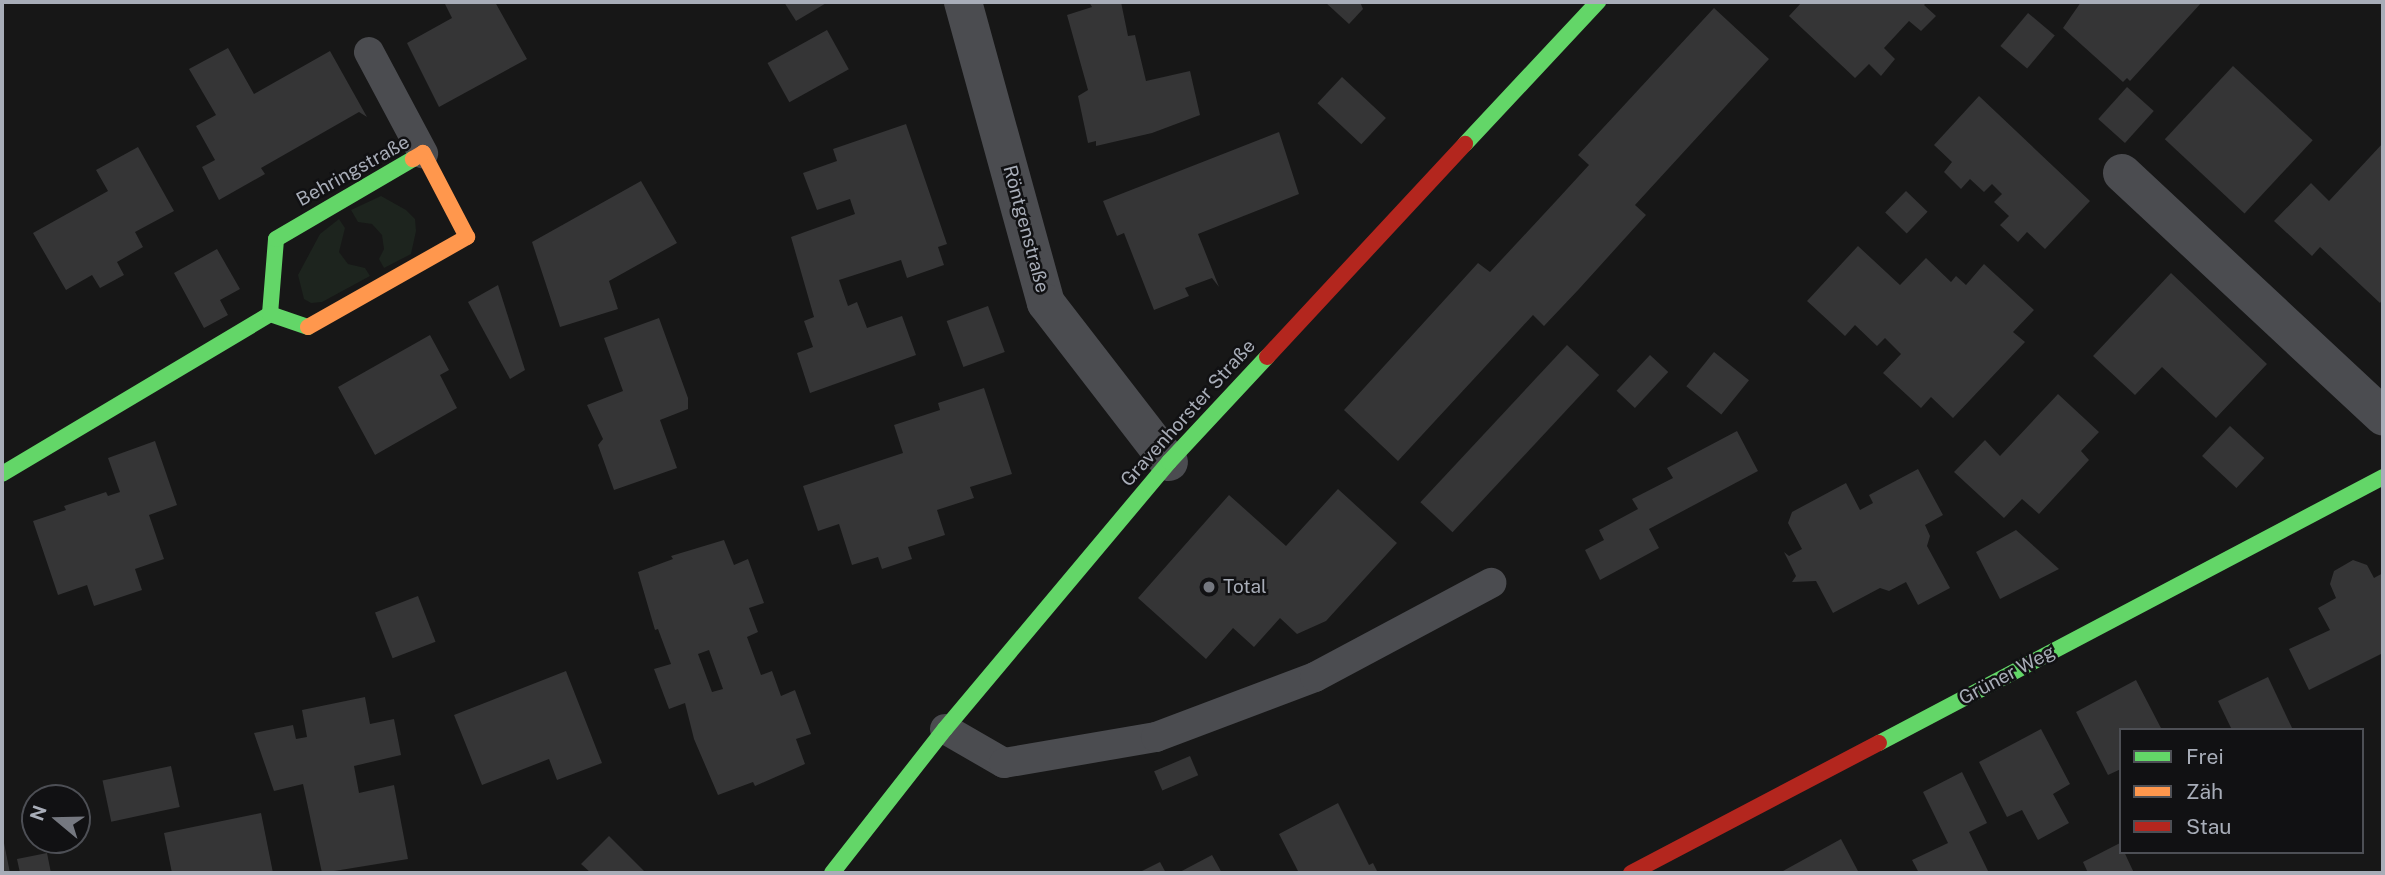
<!DOCTYPE html>
<html>
<head>
<meta charset="utf-8">
<style>
  body { margin:0 }
  #map { position:relative; width:2385px; height:875px; overflow:hidden; background:#171717; font-family:"Public Sans",sans-serif }
  div>[style] { position:absolute }
  [style*='--x'] { left:calc(var(--x)*1px); top:calc(var(--y)*1px); width:calc(var(--w)*1px); rotate:calc(var(--a)*1deg) }
  .green>* { inset:0; background:#1d241e }
  .building>* { inset:0; background:#353536; transform-origin:0 0 }
  .lane>* { height:30px; margin:-15px; padding:0 15px; transform-origin:15px; border-radius:15px; background:#4b4c50 }
  .street>* { height:38px; margin:-19px; padding:0 19px; transform-origin:19px; border-radius:19px; background:#4b4c50 }
  .fast>* { height:16px; margin:-8px; padding:0 8px; transform-origin:8px; border-radius:8px; background:#63d668 }
  .slow>* { height:16px; margin:-8px; padding:0 8px; transform-origin:8px; border-radius:8px; background:#ff974d }
  .jam>* { height:16px; margin:-8px; padding:0 8px; transform-origin:8px; border-radius:8px; background:#b3261e }
  .dots>* { width:19px; height:19px; translate:-50% -50%; box-sizing:border-box; border:4px solid #111113; border-radius:50% }
  span { translate:-50% -50%; white-space:nowrap; text-align:center; line-height:1.15; -webkit-text-stroke:5px #111113; paint-order:stroke }
  .street-label { font-size:19px; color:#a8adb8 }
  .poi-label { font-size:19px; color:#a8adb8 }
  .left { translate:0 -50%; text-align:left }
  .frame { position:absolute; inset:0; border:4px solid #a8adb8; pointer-events:none }
  .legend { position:absolute; left:2119px; top:728px; width:245px; height:126px; box-sizing:border-box; background:#111113; border:2px solid #4d4f55; margin:0; padding:9px 12px; list-style:none; font-size:21px; color:#a8adb8 }
  .legend li { display:flex; align-items:center; gap:14px; height:35px }
  .legend b { width:35px; border:2px solid #4d4f55 }
  .north { position:absolute; left:21px; top:784px; width:70px; height:70px; box-sizing:border-box; background:#111113; border:2px solid #4d4f55; border-radius:50%; rotate:289deg; font-size:19px; font-weight:700; line-height:28px; text-align:center; color:#a8adb8 }
  .north::after { content:''; display:block; margin:auto; width:24px; height:32px; background:#757880; clip-path:polygon(50% 0,100% 100%,50% 72%,0 100%) }
</style>
</head>
<body>
<div id="map">
  <div class="green">
    <div style="clip-path:polygon(381px 196px,406px 210px,415px 219px,416px 231px,411px 254px,384px 268px,379px 259px,384px 249px,382px 235px,372px 224px,358px 222px,351px 210px)"></div>
    <div style="clip-path:polygon(339px 219px,345px 228px,339px 252px,348px 264px,365px 268px,370px 276px,322px 302px,311px 303px,304px 299px,298px 275px,320px 234px)"></div>
  </div>
  <div class="building">
    <div style="clip-path:polygon(444px 2px,495px 2px,527px 59px,439px 107px,407px 43px,452px 18px)"></div>
    <div style="clip-path:polygon(784px 2px,828px 2px,796px 21px)"></div>
    <div style="clip-path:polygon(1089px 2px,1121px 2px,1128px 36px,1135px 35px,1146px 81px,1190px 71px,1200px 115px,1152px 133px,1096px 146px,1096px 141px,1088px 143px,1078px 96px,1088px 90px,1067px 15px,1092px 7px)"></div>
    <div style="clip-path:polygon(1325px 2px,1360px 2px,1363px 9px,1349px 24px)"></div>
    <div style="clip-path:polygon(1802px 2px,1927px 2px,1924px 5px,1936px 16px,1921px 31px,1909px 21px,1884px 48px,1895px 59px,1881px 76px,1869px 64px,1855px 78px,1789px 16px)"></div>
    <div style="clip-path:polygon(2081px 2px,2202px 2px,2130px 81px,2127px 78px,2123px 82px,2063px 28px)"></div>
    <div style="clip-path:polygon(1714px 8px,1769px 59px,1635px 205px,1646px 215px,1579px 289px,1544px 326px,1533px 315px,1398px 461px,1344px 410px,1478px 263px,1490px 272px,1556px 201px,1589px 165px,1578px 155px)"></div>
    <div style="left:2028px;top:13px;width:35px;height:43px;rotate:40deg"></div>
    <div style="left:827px;top:30px;width:45px;height:68px;rotate:61deg"></div>
    <div style="clip-path:polygon(228px 48px,254px 94px,330px 51px,367px 117px,359px 112px,261px 168px,265px 174px,219px 200px,202px 167px,215px 160px,196px 126px,216px 115px,189px 69px)"></div>
    <div style="left:2233px;top:66px;width:109px;height:100px;rotate:43deg"></div>
    <div style="left:1342px;top:77px;width:60px;height:36px;rotate:43deg"></div>
    <div style="left:2127px;top:87px;width:36px;height:43px;rotate:42deg"></div>
    <div style="clip-path:polygon(1979px 96px,2090px 201px,2045px 249px,2027px 232px,2018px 242px,2000px 225px,2009px 216px,1994px 202px,2002px 194px,1992px 184px,1984px 192px,1970px 179px,1961px 189px,1944px 172px,1952px 162px,1934px 145px)"></div>
    <div style="clip-path:polygon(906px 124px,947px 244px,938px 247px,944px 265px,907px 278px,901px 260px,839px 280px,848px 306px,857px 302px,867px 328px,902px 316px,916px 355px,810px 393px,797px 353px,813px 347px,804px 321px,814px 317px,791px 237px,855px 214px,850px 199px,817px 210px,803px 173px,837px 161px,833px 149px)"></div>
    <div style="clip-path:polygon(1279px 132px,1299px 194px,1198px 234px,1219px 287px,1212px 278px,1185px 288px,1189px 296px,1154px 310px,1124px 233px,1117px 236px,1103px 201px)"></div>
    <div style="clip-path:polygon(2383px 143px,2383px 299px,2380px 303px,2320px 247px,2312px 256px,2274px 221px,2311px 183px,2329px 201px)"></div>
    <div style="clip-path:polygon(138px 147px,174px 211px,135px 232px,143px 247px,117px 262px,124px 275px,100px 288px,92px 275px,66px 290px,33px 233px,108px 191px,96px 170px)"></div>
    <div style="clip-path:polygon(641px 181px,677px 243px,609px 281px,618px 309px,560px 327px,532px 242px)"></div>
    <div style="left:1906px;top:191px;width:30px;height:30px;rotate:44deg"></div>
    <div style="clip-path:polygon(1858px 246px,1900px 285px,1926px 258px,1951px 282px,1956px 276px,1966px 285px,1984px 264px,2034px 310px,2013px 332px,2025px 342px,1953px 418px,1931px 397px,1921px 408px,1883px 373px,1901px 354px,1885px 338px,1877px 346px,1855px 325px,1845px 336px,1807px 301px)"></div>
    <div style="clip-path:polygon(217px 249px,240px 289px,220px 300px,228px 315px,204px 328px,174px 273px)"></div>
    <div style="clip-path:polygon(2171px 273px,2267px 364px,2216px 418px,2162px 367px,2135px 395px,2093px 356px)"></div>
    <div style="clip-path:polygon(498px 285px,525px 370px,510px 379px,468px 302px)"></div>
    <div style="left:988px;top:306px;width:49px;height:44px;rotate:70deg"></div>
    <div style="clip-path:polygon(659px 318px,688px 398px,688px 409px,660px 420px,677px 468px,614px 490px,598px 445px,603px 439px,587px 405px,623px 391px,604px 338px)"></div>
    <div style="clip-path:polygon(430px 335px,449px 370px,440px 375px,457px 408px,375px 455px,338px 387px)"></div>
    <div style="left:1567px;top:345px;width:44px;height:215px;rotate:43deg"></div>
    <div style="left:1714px;top:352px;width:45px;height:44px;rotate:39deg"></div>
    <div style="left:1650px;top:355px;width:25px;height:49px;rotate:43deg"></div>
    <div style="clip-path:polygon(984px 388px,1012px 474px,970px 487px,974px 498px,937px 510px,945px 535px,908px 547px,912px 559px,882px 569px,878px 557px,852px 565px,839px 524px,818px 531px,803px 486px,903px 453px,894px 425px,940px 410px,938px 403px)"></div>
    <div style="clip-path:polygon(2058px 394px,2099px 432px,2081px 451px,2089px 460px,2039px 514px,2022px 499px,2004px 518px,1954px 472px,1985px 440px,2000px 456px)"></div>
    <div style="left:2230px;top:426px;width:47px;height:41px;rotate:43deg"></div>
    <div style="clip-path:polygon(1737px 431px,1758px 471px,1649px 529px,1659px 548px,1600px 580px,1585px 550px,1604px 540px,1599px 530px,1638px 509px,1632px 499px,1673px 478px,1667px 468px)"></div>
    <div style="clip-path:polygon(155px 441px,177px 505px,149px 515px,164px 559px,135px 569px,142px 590px,94px 606px,87px 585px,58px 595px,33px 521px,66px 510px,64px 506px,106px 492px,108px 496px,120px 492px,108px 458px)"></div>
    <div style="clip-path:polygon(1918px 469px,1943px 515px,1925px 525px,1930px 536px,1927px 546px,1950px 588px,1918px 605px,1906px 582px,1889px 591px,1880px 588px,1833px 613px,1816px 581px,1792px 582px,1796px 576px,1784px 552px,1789px 556px,1802px 549px,1788px 523px,1792px 512px,1846px 483px,1860px 510px,1873px 503px,1869px 495px)"></div>
    <div style="clip-path:polygon(1338px 489px,1397px 543px,1326px 621px,1297px 634px,1280px 618px,1254px 647px,1233px 628px,1206px 659px,1138px 598px,1229px 495px,1286px 546px)"></div>
    <div style="clip-path:polygon(2016px 530px,2059px 569px,2000px 599px,1976px 552px)"></div>
    <div style="clip-path:polygon(evenodd,724px 540px,734px 565px,748px 559px,764px 603px,749px 608px,758px 632px,747px 637px,761px 675px,772px 671px,781px 696px,795px 690px,811px 734px,796px 739px,805px 764px,755px 786px,753px 782px,718px 795px,694px 739px,685px 703px,669px 709px,654px 669px,671px 664px,658px 629px,655px 630px,638px 572px,673px 559px,671px 556px,724px 540px,709px 650px,723px 689px,712px 692px,698px 654px,709px 650px)"></div>
    <div style="clip-path:polygon(2353px 560px,2367px 565px,2374px 578px,2383px 573px,2383px 653px,2309px 690px,2289px 649px,2330px 630px,2318px 608px,2336px 598px,2330px 584px,2334px 571px)"></div>
    <div style="left:418px;top:596px;width:49px;height:46px;rotate:69deg"></div>
    <div style="clip-path:polygon(566px 671px,602px 763px,557px 780px,549px 759px,482px 785px,454px 715px)"></div>
    <div style="clip-path:polygon(2268px 677px,2293px 730px,2232px 730px,2218px 701px)"></div>
    <div style="clip-path:polygon(2136px 680px,2162px 730px,2121px 730px,2121px 769px,2108px 775px,2076px 712px)"></div>
    <div style="clip-path:polygon(365px 697px,370px 724px,394px 719px,401px 755px,354px 766px,359px 793px,394px 785px,408px 859px,322px 873px,303px 784px,274px 791px,254px 733px,293px 725px,296px 739px,307px 737px,302px 710px)"></div>
    <div style="clip-path:polygon(2041px 729px,2070px 784px,2053px 794px,2069px 823px,2038px 840px,2022px 810px,2007px 817px,1979px 762px)"></div>
    <div style="left:1190px;top:756px;width:21px;height:39px;rotate:67deg"></div>
    <div style="left:171px;top:766px;width:42px;height:70px;rotate:78deg"></div>
    <div style="clip-path:polygon(1962px 772px,1987px 823px,1969px 832px,1989px 873px,1919px 873px,1912px 860px,1948px 843px,1923px 792px)"></div>
    <div style="clip-path:polygon(1338px 803px,1369px 865px,1373px 863px,1378px 873px,1299px 873px,1279px 834px)"></div>
    <div style="clip-path:polygon(261px 813px,273px 873px,172px 873px,164px 833px)"></div>
    <div style="clip-path:polygon(609px 836px,646px 873px,591px 873px,581px 864px)"></div>
    <div style="clip-path:polygon(3px 838px,10px 873px,2px 873px)"></div>
    <div style="clip-path:polygon(1841px 839px,1859px 873px,1784px 873px,1783px 871px)"></div>
    <div style="clip-path:polygon(2120px 843px,2134px 873px,2088px 873px,2083px 862px)"></div>
    <div style="clip-path:polygon(47px 853px,51px 873px,20px 873px,17px 859px)"></div>
    <div style="clip-path:polygon(1212px 855px,1222px 873px,1178px 873px)"></div>
    <div style="clip-path:polygon(1160px 862px,1166px 873px,1138px 873px)"></div>
  </div>
  <div class="lane">
    <div style="--x:369;--y:52;--w:115;--a:61.9"></div>
    <div style="--x:945;--y:729;--w:68;--a:30"></div>
    <div style="--x:1004;--y:763;--w:154;--a:-9.7"></div>
    <div style="--x:1156;--y:737;--w:170;--a:-20.7"></div>
    <div style="--x:1315;--y:677;--w:200;--a:-28.1"></div>
  </div>
  <div class="street">
    <div style="--x:963;--y:2;--w:312;--a:74.6"></div>
    <div style="--x:1046;--y:303;--w:201;--a:52.3"></div>
    <div style="--x:2122;--y:173;--w:357;--a:43"></div>
  </div>
  <div class="fast">
    <div style="--x:1465;--y:144;--w:195;--a:-46.9"></div>
    <div style="--x:270;--y:314;--w:75;--a:-85.4"></div>
    <div style="--x:276;--y:239;--w:159;--a:-30.3"></div>
    <div style="--x:2;--y:474;--w:312;--a:-30.8"></div>
    <div style="--x:270;--y:314;--w:40;--a:18.9"></div>
    <div style="--x:1879;--y:743;--w:570;--a:-27.82"></div>
    <div style="--x:832;--y:873;--w:183;--a:-51.9"></div>
    <div style="--x:945;--y:729;--w:349;--a:-50"></div>
    <div style="--x:1169;--y:462;--w:144;--a:-47"></div>
  </div>
  <div class="slow">
    <div style="--x:308;--y:327;--w:183;--a:-29.5"></div>
    <div style="--x:467;--y:237;--w:95;--a:-117.6"></div>
    <div style="--x:423;--y:153;--w:12;--a:149"></div>
  </div>
  <div class="jam">
    <div style="--x:1267;--y:357;--w:291;--a:-47.1"></div>
    <div style="--x:1631;--y:873;--w:280;--a:-27.7"></div>
  </div>
  <div class="dots">
    <div style="left:1209px;top:587px;background:#757880"></div>
  </div>
  <div class="street-label">
    <span style="left:353px;top:171px;rotate:-29deg">Behringstraße</span>
    <span style="left:1026px;top:229px;rotate:75deg">Röntgenstraße</span>
    <span style="left:1188px;top:413px;rotate:-48deg">Gravenhorster Straße</span>
    <span style="left:2007px;top:675px;rotate:-28deg">Grüner Weg</span>
  </div>
  <div class="poi-label">
    <span class="left" style="left:1223px;top:587px">Total</span>
  </div>
  <div class="frame"></div>
  <ul class="legend">
  <li><b style="height:9px;background:#63d668"></b>Frei</li>
  <li><b style="height:9px;background:#ff974d"></b>Zäh</li>
  <li><b style="height:9px;background:#b3261e"></b>Stau</li>
  </ul>
  <div class="north">N</div>
</div>
</body>
</html>
